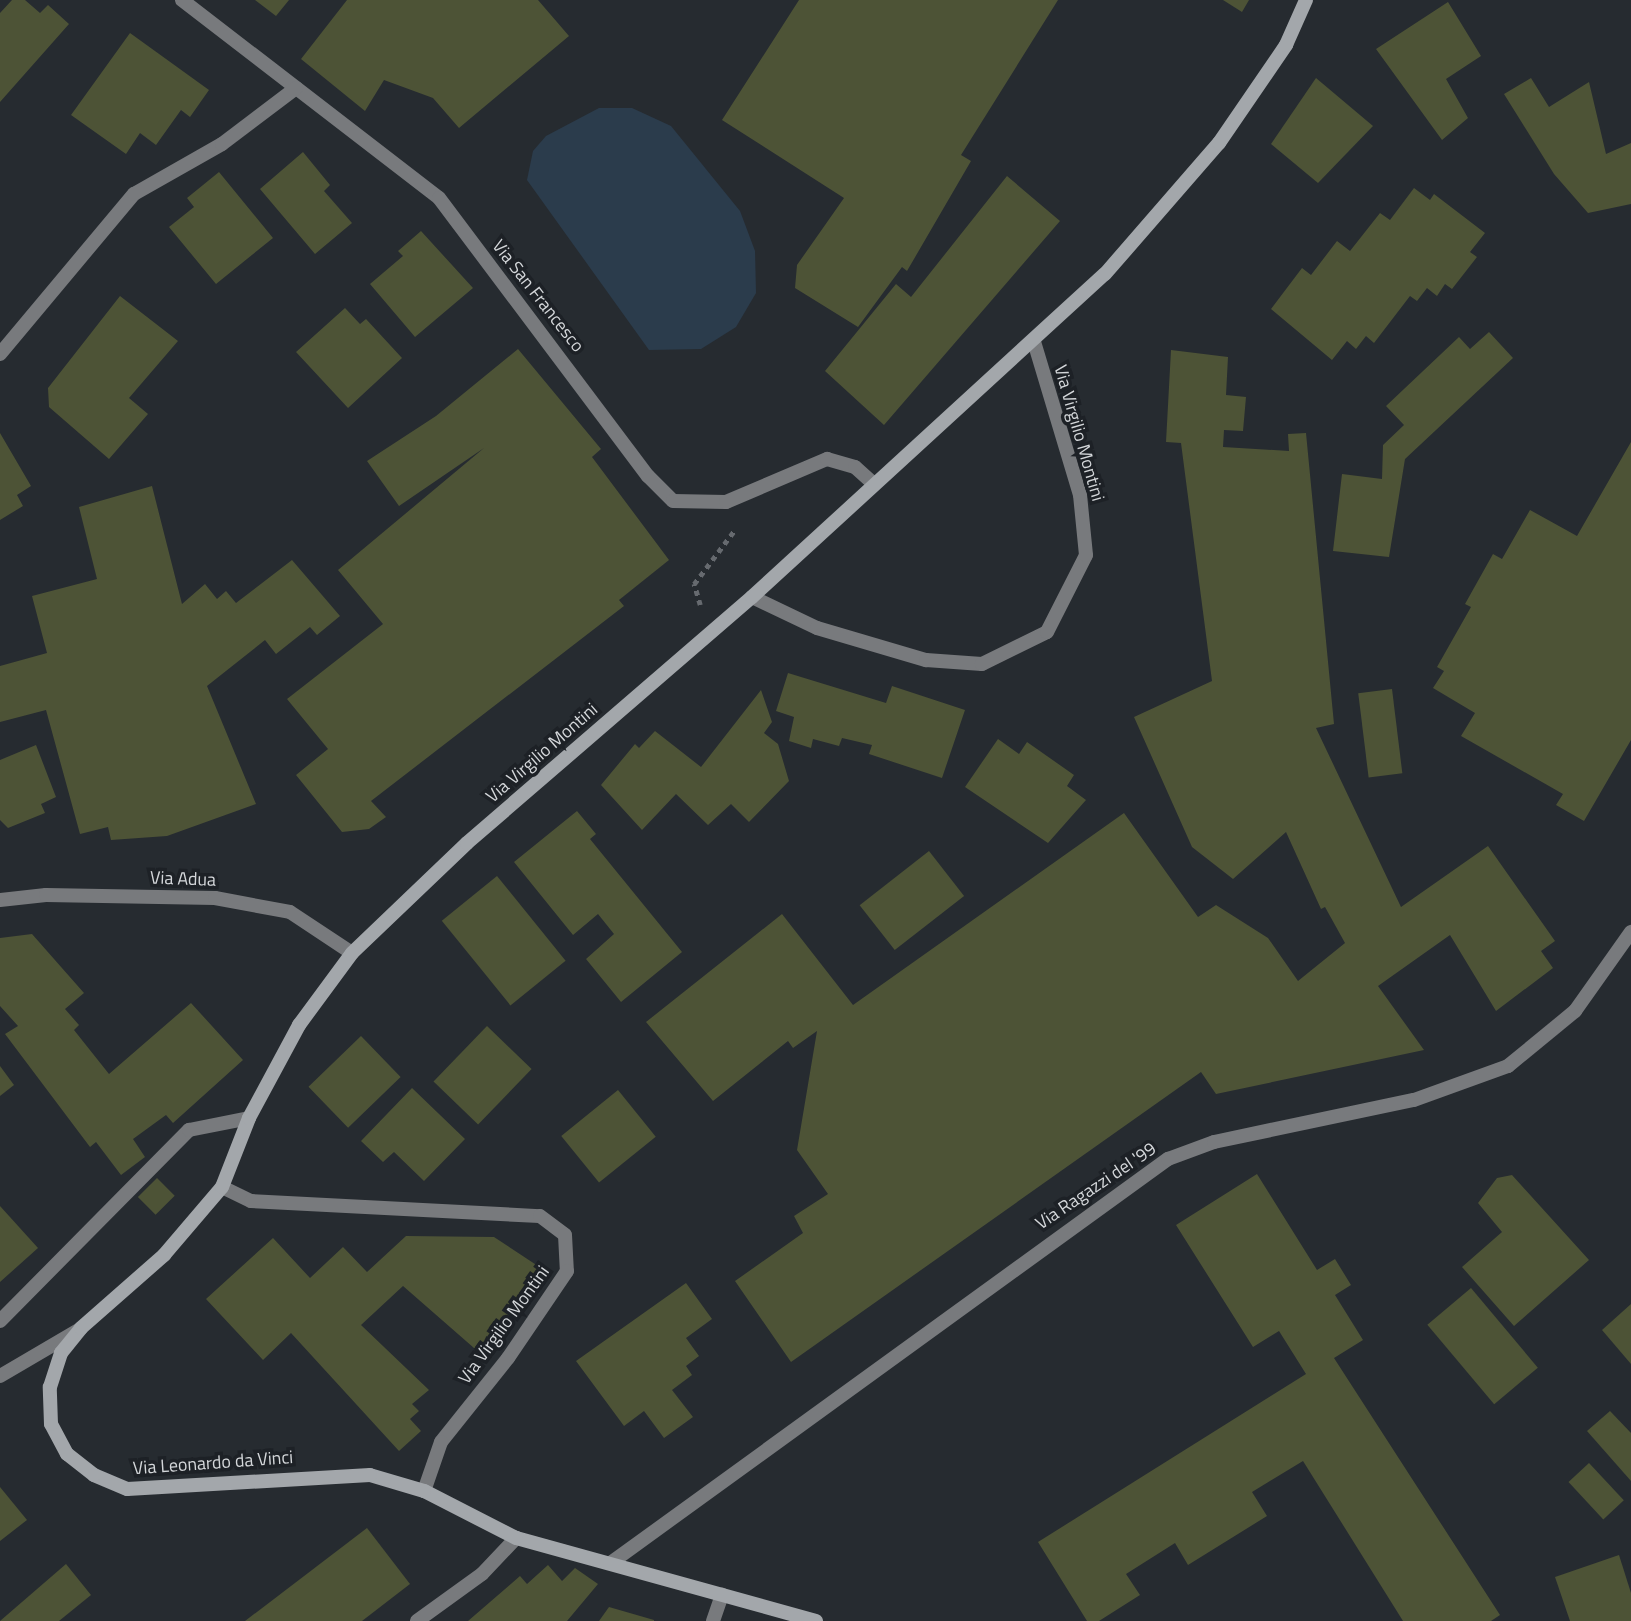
<!DOCTYPE html>
<html>
<head>
<meta charset="utf-8">
<style>
  body { margin:0 }
  #map { position:relative; width:1631px; height:1621px; overflow:hidden; background:#262b30; font-family:"Titillium Web",sans-serif }
  div>[style] { position:absolute }
  [style*='--x'] { left:calc(var(--x)*1px); top:calc(var(--y)*1px); width:calc(var(--w)*1px); rotate:calc(var(--a)*1deg) }
  .green>* { inset:0; background:#2b3c4c }
  .building>* { inset:0; background:#4d5336; transform-origin:0 0 }
  .path>* { height:4.5px; margin-top:-2.25px; transform-origin:0; background:repeating-linear-gradient(90deg,#666a6f 0 5px,transparent 0 10px) }
  .minor>* { height:14px; margin:-7px; padding:0 7px; transform-origin:7px; border-radius:7px; background:#787a7d }
  .secondary>* { height:14px; margin:-7px; padding:0 7px; transform-origin:7px; border-radius:7px; background:#a3a7ab }
  span { translate:-50% -50%; white-space:nowrap; text-align:center; line-height:1.15; -webkit-text-stroke:7px #1d2126; paint-order:stroke }
  .street-label { font-size:18px; color:#d4d7da }
</style>
</head>
<body>
<div id="map">
  <div class="green">
    <div style="clip-path:polygon(599px 108px,632px 108px,671px 126px,740px 211px,755px 251px,756px 293px,736px 327px,701px 349px,649px 350px,527px 180px,533px 151px,546px 136px)"></div>
  </div>
  <div class="building">
    <div style="clip-path:polygon(12px 0,25px 0,40px 13px,48px 5px,69px 24px,0 102px,0 13px)"></div>
    <div style="clip-path:polygon(255px 0,289px 0,276px 16px)"></div>
    <div style="clip-path:polygon(347px 0,538px 0,569px 36px,459px 128px,433px 98px,384px 80px,365px 111px,301px 59px)"></div>
    <div style="clip-path:polygon(799px 0,1058px 0,961px 155px,971px 161px,907px 271px,902px 267px,858px 327px,795px 288px,797px 265px,844px 198px,722px 120px)"></div>
    <div style="clip-path:polygon(1223px 0,1249px 0,1242px 12px)"></div>
    <div style="clip-path:polygon(1448px 2px,1481px 56px,1446px 79px,1468px 118px,1442px 140px,1376px 49px)"></div>
    <div style="clip-path:polygon(130px 33px,209px 90px,190px 117px,181px 110px,156px 145px,140px 133px,126px 154px,71px 115px)"></div>
    <div style="clip-path:polygon(1316px 78px,1373px 126px,1318px 183px,1271px 144px)"></div>
    <div style="clip-path:polygon(1531px 78px,1549px 107px,1589px 82px,1606px 154px,1631px 143px,1631px 204px,1588px 213px,1554px 174px,1504px 94px)"></div>
    <div style="clip-path:polygon(303px 152px,330px 185px,324px 191px,352px 223px,315px 254px,260px 189px)"></div>
    <div style="clip-path:polygon(219px 172px,273px 238px,216px 284px,169px 227px,194px 207px,187px 198px)"></div>
    <div style="clip-path:polygon(1007px 176px,1060px 221px,884px 425px,825px 371px,896px 284px,911px 297px)"></div>
    <div style="clip-path:polygon(1414px 188px,1430px 200px,1434px 194px,1485px 233px,1470px 252px,1477px 257px,1452px 289px,1445px 284px,1437px 296px,1427px 288px,1417px 301px,1410px 296px,1374px 343px,1366px 336px,1356px 349px,1347px 341px,1332px 360px,1271px 309px,1302px 268px,1311px 275px,1337px 241px,1350px 251px,1380px 213px,1390px 220px)"></div>
    <div style="clip-path:polygon(421px 231px,473px 288px,415px 337px,370px 284px,403px 256px,398px 251px)"></div>
    <div style="clip-path:polygon(120px 296px,178px 341px,129px 398px,148px 414px,109px 459px,49px 407px,48px 388px)"></div>
    <div style="clip-path:polygon(345px 308px,360px 324px,366px 319px,402px 358px,348px 408px,296px 352px)"></div>
    <div style="clip-path:polygon(1489px 332px,1513px 358px,1405px 459px,1389px 557px,1333px 551px,1342px 474px,1382px 479px,1383px 445px,1404px 425px,1386px 406px,1459px 337px,1470px 349px)"></div>
    <div style="clip-path:polygon(518px 349px,601px 449px,592px 457px,669px 560px,619px 600px,624px 606px,371px 801px,386px 817px,369px 829px,342px 832px,296px 775px,328px 749px,287px 699px,383px 624px,338px 570px,484px 448px,399px 506px,367px 461px,436px 416px)"></div>
    <div style="clip-path:polygon(1171px 350px,1228px 357px,1226px 395px,1246px 397px,1243px 431px,1224px 430px,1223px 447px,1289px 451px,1288px 434px,1306px 433px,1334px 724px,1316px 728px,1401px 907px,1488px 846px,1555px 941px,1541px 951px,1553px 968px,1496px 1011px,1450px 935px,1378px 986px,1424px 1050px,1216px 1094px,1201px 1072px,791px 1362px,735px 1281px,803px 1233px,794px 1216px,828px 1194px,797px 1150px,817px 1031px,793px 1048px,788px 1041px,713px 1101px,646px 1022px,782px 914px,853px 1005px,1124px 813px,1198px 917px,1216px 905px,1268px 938px,1298px 981px,1345px 943px,1325px 907px,1321px 909px,1286px 832px,1233px 879px,1192px 847px,1134px 717px,1212px 681px,1181px 443px,1166px 442px)"></div>
    <div style="clip-path:polygon(0 433px,31px 486px,17px 495px,23px 506px,0 520px)"></div>
    <div style="clip-path:polygon(1631px 442px,1631px 740px,1584px 821px,1556px 805px,1563px 794px,1461px 736px,1475px 713px,1433px 688px,1444px 671px,1437px 667px,1471px 607px,1465px 604px,1493px 554px,1502px 559px,1530px 510px,1577px 536px)"></div>
    <div style="clip-path:polygon(152px 486px,182px 604px,205px 584px,217px 599px,226px 591px,236px 603px,292px 560px,340px 616px,317px 635px,310px 627px,276px 654px,265px 640px,207px 686px,256px 804px,167px 836px,111px 840px,108px 827px,80px 834px,46px 710px,0 722px,0 666px,47px 653px,32px 596px,97px 579px,79px 507px)"></div>
    <div style="clip-path:polygon(788px 673px,886px 703px,892px 686px,965px 710px,942px 778px,869px 754px,872px 745px,842px 738px,839px 746px,813px 739px,811px 748px,789px 741px,794px 717px,776px 711px)"></div>
    <div style="left:1392px;top:689px;width:85px;height:34px;rotate:83deg"></div>
    <div style="clip-path:polygon(761px 690px,772px 722px,764px 733px,778px 744px,789px 781px,749px 822px,731px 804px,708px 825px,676px 794px,642px 830px,601px 785px,635px 744px,639px 748px,655px 731px,701px 767px)"></div>
    <div style="clip-path:polygon(998px 739px,1019px 754px,1027px 742px,1074px 775px,1067px 786px,1086px 800px,1048px 843px,965px 787px)"></div>
    <div style="clip-path:polygon(36px 745px,56px 797px,41px 804px,45px 813px,8px 828px,0 820px,0 760px)"></div>
    <div style="clip-path:polygon(577px 811px,596px 834px,590px 839px,682px 952px,621px 1002px,586px 959px,614px 934px,598px 914px,573px 935px,514px 862px)"></div>
    <div style="left:929px;top:851px;width:57px;height:88px;rotate:52deg"></div>
    <div style="left:497px;top:876px;width:109px;height:71px;rotate:51deg"></div>
    <div style="clip-path:polygon(32px 934px,84px 993px,65px 1009px,79px 1025px,74px 1030px,109px 1074px,191px 1003px,243px 1060px,173px 1123px,166px 1115px,133px 1139px,145px 1157px,121px 1175px,96px 1142px,90px 1147px,5px 1034px,18px 1026px,0 1006px,0 938px)"></div>
    <div style="left:487px;top:1026px;width:62px;height:77px;rotate:44deg"></div>
    <div style="left:361px;top:1036px;width:57px;height:73px;rotate:46deg"></div>
    <div style="clip-path:polygon(0 1066px,14px 1085px,0 1096px)"></div>
    <div style="clip-path:polygon(412px 1088px,465px 1139px,424px 1181px,394px 1152px,383px 1162px,361px 1141px)"></div>
    <div style="left:618px;top:1090px;width:60px;height:73px;rotate:51deg"></div>
    <div style="clip-path:polygon(1257px 1174px,1317px 1270px,1335px 1259px,1351px 1285px,1335px 1295px,1363px 1340px,1334px 1358px,1500px 1615px,1491px 1621px,1403px 1621px,1303px 1461px,1252px 1492px,1267px 1516px,1188px 1565px,1175px 1543px,1126px 1574px,1140px 1595px,1099px 1621px,1087px 1621px,1038px 1542px,1306px 1374px,1279px 1331px,1253px 1347px,1176px 1225px)"></div>
    <div style="clip-path:polygon(1512px 1175px,1589px 1260px,1514px 1326px,1462px 1267px,1502px 1232px,1478px 1203px,1497px 1178px)"></div>
    <div style="left:157px;top:1178px;width:25px;height:27px;rotate:45deg"></div>
    <div style="clip-path:polygon(0 1206px,38px 1248px,0 1282px)"></div>
    <div style="clip-path:polygon(406px 1236px,494px 1237px,547px 1272px,482px 1355px,403px 1286px,361px 1325px,429px 1390px,412px 1404px,419px 1411px,410px 1419px,421px 1431px,399px 1451px,291px 1333px,263px 1360px,206px 1299px,273px 1238px,310px 1278px,343px 1247px,367px 1272px)"></div>
    <div style="clip-path:polygon(686px 1283px,712px 1319px,686px 1338px,699px 1356px,686px 1366px,692px 1375px,672px 1390px,693px 1417px,664px 1438px,644px 1411px,624px 1426px,576px 1361px)"></div>
    <div style="left:1471px;top:1288px;width:104px;height:57px;rotate:50deg"></div>
    <div style="clip-path:polygon(1631px 1304px,1631px 1364px,1602px 1330px)"></div>
    <div style="clip-path:polygon(1610px 1411px,1631px 1433px,1631px 1481px,1587px 1431px)"></div>
    <div style="left:1589px;top:1463px;width:51px;height:28px;rotate:47deg"></div>
    <div style="clip-path:polygon(0 1487px,27px 1520px,0 1541px)"></div>
    <div style="clip-path:polygon(367px 1528px,410px 1584px,362px 1621px,245px 1621px)"></div>
    <div style="clip-path:polygon(1619px 1555px,1631px 1593px,1631px 1621px,1570px 1621px,1555px 1577px)"></div>
    <div style="clip-path:polygon(66px 1564px,91px 1595px,59px 1621px,0 1621px)"></div>
    <div style="clip-path:polygon(548px 1565px,562px 1581px,575px 1568px,598px 1584px,567px 1621px,468px 1621px,520px 1576px,527px 1584px)"></div>
    <div style="clip-path:polygon(609px 1607px,654px 1620px,654px 1621px,599px 1621px)"></div>
  </div>
  <div class="path">
    <div style="--x:700;--y:605;--w:22;--a:-106"></div>
    <div style="--x:694;--y:584;--w:66;--a:-53"></div>
  </div>
  <div class="minor">
    <div style="--x:182;--y:0;--w:324;--a:37.6"></div>
    <div style="--x:439;--y:198;--w:348;--a:53.1"></div>
    <div style="--x:648;--y:476;--w:35;--a:45"></div>
    <div style="--x:673;--y:501;--w:53;--a:1.1"></div>
    <div style="--x:726;--y:502;--w:110;--a:-23.1"></div>
    <div style="--x:827;--y:459;--w:29;--a:16"></div>
    <div style="--x:855;--y:467;--w:25;--a:42"></div>
    <div style="--x:0;--y:354;--w:209;--a:-50.1"></div>
    <div style="--x:134;--y:194;--w:101;--a:-29.6"></div>
    <div style="--x:222;--y:144;--w:93;--a:-37.1"></div>
    <div style="--x:752;--y:597;--w:72;--a:25.5"></div>
    <div style="--x:817;--y:628;--w:114;--a:16.4"></div>
    <div style="--x:926;--y:660;--w:56;--a:4.1"></div>
    <div style="--x:982;--y:664;--w:72;--a:-26.2"></div>
    <div style="--x:1047;--y:632;--w:86;--a:-63.1"></div>
    <div style="--x:1086;--y:555;--w:60;--a:-95.7"></div>
    <div style="--x:1080;--y:495;--w:160;--a:-106.7"></div>
    <div style="--x:0;--y:900;--w:46;--a:-6.2"></div>
    <div style="--x:46;--y:895;--w:169;--a:1"></div>
    <div style="--x:215;--y:898;--w:76;--a:10.6"></div>
    <div style="--x:290;--y:912;--w:74;--a:33.5"></div>
    <div style="--x:222;--y:1187;--w:32;--a:26"></div>
    <div style="--x:251;--y:1201;--w:289;--a:3"></div>
    <div style="--x:540;--y:1216;--w:31;--a:37"></div>
    <div style="--x:565;--y:1235;--w:36;--a:87"></div>
    <div style="--x:567;--y:1271;--w:105;--a:124.1"></div>
    <div style="--x:508;--y:1358;--w:107;--a:128.6"></div>
    <div style="--x:441;--y:1442;--w:52;--a:109.1"></div>
    <div style="--x:0;--y:1321;--w:269;--a:-45.3"></div>
    <div style="--x:189;--y:1130;--w:61;--a:-11.3"></div>
    <div style="--x:0;--y:1376;--w:93;--a:-30.4"></div>
    <div style="--x:612;--y:1562;--w:687;--a:-35.94"></div>
    <div style="--x:1168;--y:1159;--w:49;--a:-20.3"></div>
    <div style="--x:1214;--y:1142;--w:204;--a:-11.9"></div>
    <div style="--x:1414;--y:1100;--w:100;--a:-19.9"></div>
    <div style="--x:1508;--y:1066;--w:87;--a:-39.4"></div>
    <div style="--x:1575;--y:1011;--w:97;--a:-54.7"></div>
    <div style="--x:417;--y:1621;--w:80;--a:-35.9"></div>
    <div style="--x:482;--y:1574;--w:50;--a:-46.6"></div>
    <div style="--x:713;--y:1621;--w:28;--a:-71"></div>
  </div>
  <div class="secondary">
    <div style="--x:816;--y:1621;--w:311;--a:-164.5"></div>
    <div style="--x:516;--y:1538;--w:103;--a:-152.9"></div>
    <div style="--x:424;--y:1491;--w:56;--a:-163.5"></div>
    <div style="--x:370;--y:1475;--w:243;--a:176.7"></div>
    <div style="--x:127;--y:1489;--w:36;--a:-157"></div>
    <div style="--x:94;--y:1475;--w:34;--a:-142"></div>
    <div style="--x:67;--y:1454;--w:34;--a:-118"></div>
    <div style="--x:51;--y:1424;--w:37;--a:-92"></div>
    <div style="--x:50;--y:1387;--w:36;--a:-72"></div>
    <div style="--x:61;--y:1353;--w:32;--a:-51"></div>
    <div style="--x:81;--y:1328;--w:111;--a:-41.3"></div>
    <div style="--x:164;--y:1255;--w:89;--a:-49.5"></div>
    <div style="--x:222;--y:1187;--w:74;--a:-68.6"></div>
    <div style="--x:249;--y:1118;--w:106;--a:-61.7"></div>
    <div style="--x:299;--y:1025;--w:89;--a:-53.6"></div>
    <div style="--x:352;--y:953;--w:159;--a:-43.7"></div>
    <div style="--x:467;--y:843;--w:376;--a:-40.8"></div>
    <div style="--x:752;--y:597;--w:478;--a:-42.5"></div>
    <div style="--x:1105;--y:274;--w:174;--a:-49"></div>
    <div style="--x:1219;--y:143;--w:119;--a:-55.6"></div>
    <div style="--x:1286;--y:45;--w:49;--a:-66"></div>
  </div>
  <div class="street-label">
    <span style="left:538px;top:296px;rotate:52deg">Via San Francesco</span>
    <span style="left:1079px;top:433px;rotate:74deg">Via Virgilio Montini</span>
    <span style="left:542px;top:753px;rotate:-41deg">Via Virgilio Montini</span>
    <span style="left:183px;top:879px;rotate:2deg">Via Adua</span>
    <span style="left:1096px;top:1186px;rotate:-34deg">Via Ragazzi del '99</span>
    <span style="left:504px;top:1325px;rotate:-54deg">Via Virgilio Montini</span>
    <span style="left:213px;top:1463px;rotate:-4deg">Via Leonardo da Vinci</span>
  </div>
</div>
</body>
</html>
